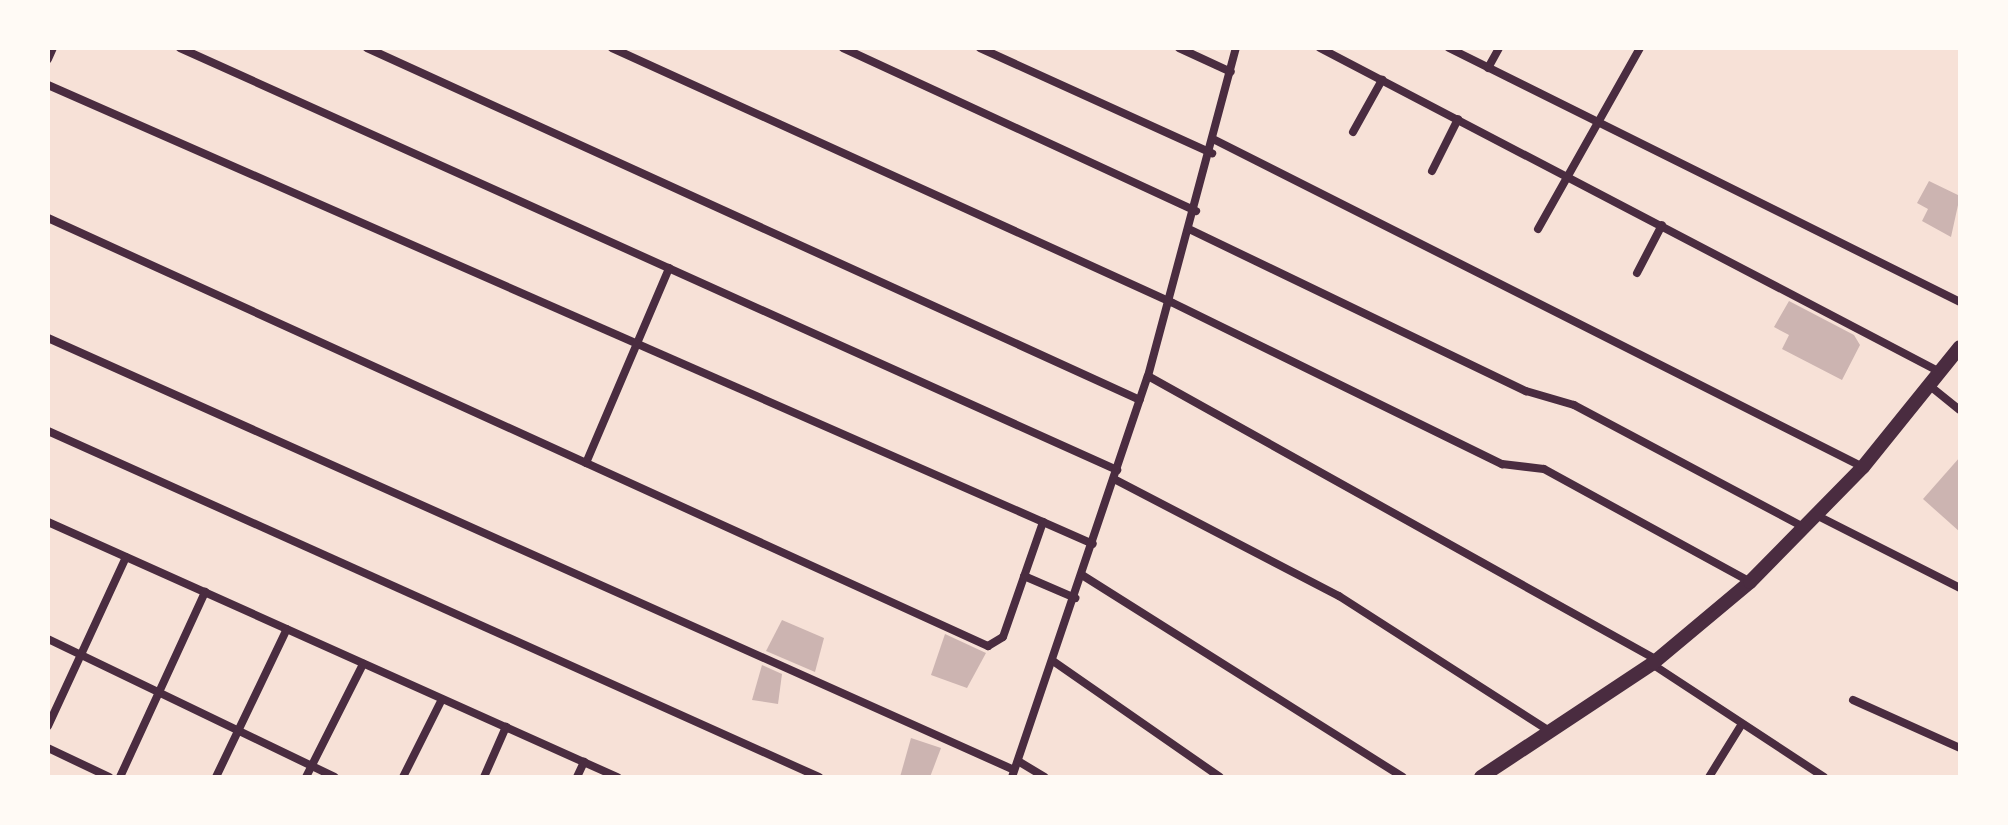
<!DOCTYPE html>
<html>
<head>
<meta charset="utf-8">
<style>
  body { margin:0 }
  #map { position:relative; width:2008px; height:825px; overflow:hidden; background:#f7e1d7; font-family:Helvetica,sans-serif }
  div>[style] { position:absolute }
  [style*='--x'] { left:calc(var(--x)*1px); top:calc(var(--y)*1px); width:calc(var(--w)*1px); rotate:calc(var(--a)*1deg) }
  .building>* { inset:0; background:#ccb4b1 }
  .minor>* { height:8px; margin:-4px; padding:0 4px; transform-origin:4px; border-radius:4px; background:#4a2c40 }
  .tertiary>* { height:14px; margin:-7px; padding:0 7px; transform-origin:7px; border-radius:7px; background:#4a2c40 }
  span { translate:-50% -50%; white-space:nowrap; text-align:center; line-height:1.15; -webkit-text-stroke:8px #fffaf5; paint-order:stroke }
  .frame { position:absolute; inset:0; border:50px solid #fffaf5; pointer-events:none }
</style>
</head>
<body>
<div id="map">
  <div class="building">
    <div style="clip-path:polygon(1929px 181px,1960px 196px,1951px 237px,1922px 221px,1928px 209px,1917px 203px)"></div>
    <div style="clip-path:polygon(1789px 301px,1854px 335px,1860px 345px,1842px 380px,1782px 349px,1789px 335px,1774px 327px)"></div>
    <div style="clip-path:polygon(1960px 457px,1960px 532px,1923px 499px)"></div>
    <div style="clip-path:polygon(782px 620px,824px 638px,815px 672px,766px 651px)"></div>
    <div style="clip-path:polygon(945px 634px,986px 653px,967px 688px,931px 675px)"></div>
    <div style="clip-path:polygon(762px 665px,782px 674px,778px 704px,752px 700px)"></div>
    <div style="clip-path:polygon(911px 738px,941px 748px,930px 777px,900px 777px)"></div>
  </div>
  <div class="minor">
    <div style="--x:180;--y:48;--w:1028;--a:24.25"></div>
    <div style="--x:367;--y:48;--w:849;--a:24.48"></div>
    <div style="--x:612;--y:48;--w:614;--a:24.44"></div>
    <div style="--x:1171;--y:302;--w:369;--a:26.1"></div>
    <div style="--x:1502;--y:464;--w:42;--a:6.8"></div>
    <div style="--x:1544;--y:469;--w:235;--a:28.7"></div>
    <div style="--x:843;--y:48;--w:389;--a:24.8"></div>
    <div style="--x:980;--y:48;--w:255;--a:24.4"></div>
    <div style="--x:1179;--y:48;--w:57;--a:24.8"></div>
    <div style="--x:1320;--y:48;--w:700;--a:27.59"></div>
    <div style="--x:1449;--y:48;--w:571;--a:26.43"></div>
    <div style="--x:48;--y:59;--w:12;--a:-66"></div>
    <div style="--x:1488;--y:68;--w:23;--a:-61"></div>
    <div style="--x:48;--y:85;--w:1141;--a:23.71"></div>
    <div style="--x:1353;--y:132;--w:60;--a:-60.9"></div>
    <div style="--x:1215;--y:140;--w:726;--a:26.78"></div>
    <div style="--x:1432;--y:171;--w:58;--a:-63.4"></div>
    <div style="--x:48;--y:218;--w:1033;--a:24.48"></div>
    <div style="--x:988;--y:646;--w:17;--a:-31"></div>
    <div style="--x:1003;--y:637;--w:122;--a:-70.8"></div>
    <div style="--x:1538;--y:229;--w:208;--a:-60.6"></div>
    <div style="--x:1191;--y:230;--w:372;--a:25.7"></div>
    <div style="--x:1526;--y:391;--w:50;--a:16.3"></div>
    <div style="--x:1574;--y:405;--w:262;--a:28"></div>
    <div style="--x:1637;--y:273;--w:54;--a:-62.5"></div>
    <div style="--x:48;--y:338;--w:1058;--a:24.09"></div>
    <div style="--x:1148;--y:376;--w:583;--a:29.16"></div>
    <div style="--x:1930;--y:386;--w:38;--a:39"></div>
    <div style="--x:48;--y:431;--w:845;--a:24.17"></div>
    <div style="--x:586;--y:463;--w:212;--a:-66.9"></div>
    <div style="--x:1114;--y:479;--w:254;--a:27.5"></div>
    <div style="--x:1339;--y:596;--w:253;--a:32.7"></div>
    <div style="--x:1818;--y:516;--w:159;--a:26.9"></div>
    <div style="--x:48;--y:522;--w:624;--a:24.14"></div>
    <div style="--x:1082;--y:575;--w:379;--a:32.2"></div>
    <div style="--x:1024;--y:576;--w:56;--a:23.3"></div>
    <div style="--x:48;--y:639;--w:318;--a:25.7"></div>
    <div style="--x:1053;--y:661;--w:203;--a:34.8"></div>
    <div style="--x:1652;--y:664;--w:206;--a:33.3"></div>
    <div style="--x:1853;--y:700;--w:117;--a:24.2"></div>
    <div style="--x:48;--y:726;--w:186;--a:-65.2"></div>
    <div style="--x:48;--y:748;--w:68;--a:25.4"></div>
    <div style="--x:1018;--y:761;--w:31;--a:31"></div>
    <div style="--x:120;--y:777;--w:204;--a:-65.3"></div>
    <div style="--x:216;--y:777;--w:164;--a:-64.4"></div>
    <div style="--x:306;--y:777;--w:127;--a:-63.2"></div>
    <div style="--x:403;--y:777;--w:87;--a:-63.4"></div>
    <div style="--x:484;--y:777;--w:55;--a:-66.3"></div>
    <div style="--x:577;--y:777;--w:17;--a:-65"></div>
    <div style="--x:1012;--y:777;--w:423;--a:-71.3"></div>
    <div style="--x:1148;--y:376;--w:340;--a:-75"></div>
    <div style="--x:1709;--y:777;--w:59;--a:-58.2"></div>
  </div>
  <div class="tertiary">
    <div style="--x:1481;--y:777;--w:205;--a:-33.5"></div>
    <div style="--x:1652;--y:664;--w:128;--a:-39.9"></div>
    <div style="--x:1750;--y:582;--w:161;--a:-45.5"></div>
    <div style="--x:1863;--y:467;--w:154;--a:-51.1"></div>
  </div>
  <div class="frame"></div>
</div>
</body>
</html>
